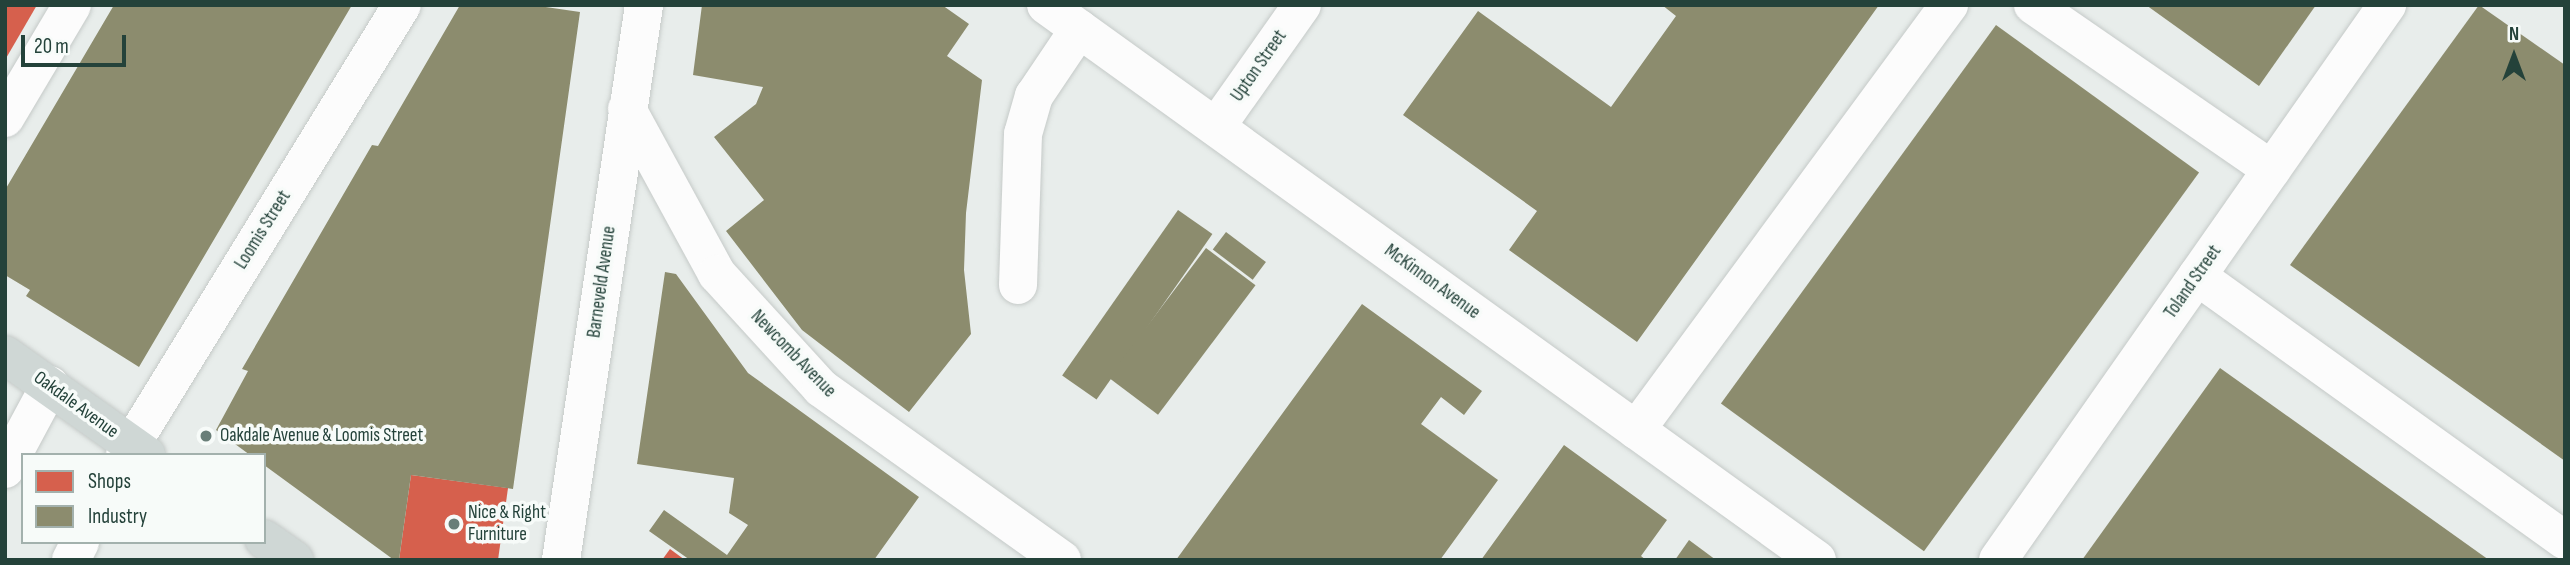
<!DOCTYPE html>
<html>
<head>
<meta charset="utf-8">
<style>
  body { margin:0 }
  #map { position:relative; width:2570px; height:565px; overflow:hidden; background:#e8edeb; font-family:"Sofia Sans Condensed",sans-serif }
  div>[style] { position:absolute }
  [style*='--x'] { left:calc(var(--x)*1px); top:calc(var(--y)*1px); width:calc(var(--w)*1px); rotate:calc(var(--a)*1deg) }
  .shops>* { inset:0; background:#d6604d }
  .industry>* { inset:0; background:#8c8c6e; transform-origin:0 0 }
  .roads { filter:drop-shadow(0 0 2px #c5cac8) drop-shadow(0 0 2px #c5cac8) }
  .minor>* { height:38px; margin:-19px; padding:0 19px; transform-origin:19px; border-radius:19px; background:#fcfcfc }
  .major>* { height:38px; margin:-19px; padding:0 19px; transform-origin:19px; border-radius:19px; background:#cfd7d5 }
  .dots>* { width:19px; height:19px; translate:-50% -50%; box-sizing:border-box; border:4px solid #f7fbf9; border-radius:50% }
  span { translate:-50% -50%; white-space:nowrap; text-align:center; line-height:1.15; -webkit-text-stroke:7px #f7fbf9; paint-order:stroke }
  .street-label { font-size:19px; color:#24423a }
  .poi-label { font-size:19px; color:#24423a }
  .left { translate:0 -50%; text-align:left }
  .frame { position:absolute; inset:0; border:7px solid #24423a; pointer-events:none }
  .legend { position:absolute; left:21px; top:453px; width:245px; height:91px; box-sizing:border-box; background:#f7fbf9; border:2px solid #a3b1ad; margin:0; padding:9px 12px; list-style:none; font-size:21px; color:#24423a }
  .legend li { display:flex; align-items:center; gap:14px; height:35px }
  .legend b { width:35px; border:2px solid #a3b1ad }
  .north { position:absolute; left:2479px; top:21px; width:70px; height:70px; -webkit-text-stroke:5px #f7fbf9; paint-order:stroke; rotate:0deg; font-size:19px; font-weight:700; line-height:28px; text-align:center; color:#24423a }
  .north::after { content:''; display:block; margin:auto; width:24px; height:32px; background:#24423a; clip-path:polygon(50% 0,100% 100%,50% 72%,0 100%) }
  .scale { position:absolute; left:21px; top:35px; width:105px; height:32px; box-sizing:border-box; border:4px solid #24423a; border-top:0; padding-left:9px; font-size:21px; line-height:24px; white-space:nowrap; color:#24423a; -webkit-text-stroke:5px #f7fbf9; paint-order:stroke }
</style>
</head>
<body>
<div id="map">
  <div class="shops">
    <div style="clip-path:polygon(5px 5px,37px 5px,5px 60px)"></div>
    <div style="clip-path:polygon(411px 475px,508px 488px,498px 560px,399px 560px)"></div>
    <div style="clip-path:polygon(670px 549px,685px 560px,662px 560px)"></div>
  </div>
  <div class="industry">
    <div style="clip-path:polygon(114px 5px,352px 5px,139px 367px,26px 296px,30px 290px,5px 275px,5px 190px)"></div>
    <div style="clip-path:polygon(460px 5px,532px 5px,580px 12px,513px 489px,411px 475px,399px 560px,394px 560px,264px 465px,264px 455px,250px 455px,216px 430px,248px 371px,242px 369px,372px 145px,378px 146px)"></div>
    <div style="clip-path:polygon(702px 5px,942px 5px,969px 24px,947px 56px,982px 80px,966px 213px,964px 270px,971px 334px,909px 412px,802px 330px,726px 231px,764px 200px,714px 137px,756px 104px,763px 87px,693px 75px)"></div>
    <div style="clip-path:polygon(1662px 5px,1879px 5px,1637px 342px,1509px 250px,1537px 211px,1403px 115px,1478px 11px,1611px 107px,1676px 16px)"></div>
    <div style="clip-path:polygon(2146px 5px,2316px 5px,2259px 86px)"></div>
    <div style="clip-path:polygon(2479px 5px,2565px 65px,2565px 461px,2290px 265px)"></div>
    <div style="left:1996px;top:25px;width:251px;height:468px;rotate:36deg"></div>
    <div style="left:1178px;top:210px;width:42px;height:202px;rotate:35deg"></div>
    <div style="left:1226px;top:232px;width:50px;height:22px;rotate:37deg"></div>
    <div style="left:1206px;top:248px;width:62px;height:162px;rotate:37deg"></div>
    <div style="clip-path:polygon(665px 272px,676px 274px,748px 373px,919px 497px,874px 560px,690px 560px,649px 531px,664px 510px,727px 555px,748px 525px,729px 513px,734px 478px,637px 464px)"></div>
    <div style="clip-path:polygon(1362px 304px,1482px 391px,1464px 415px,1441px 397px,1421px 424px,1498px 480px,1440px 560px,1176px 560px)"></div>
    <div style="clip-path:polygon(2220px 368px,2489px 560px,2082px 560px)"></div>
    <div style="clip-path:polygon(1564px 445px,1667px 520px,1641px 556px,1646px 560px,1481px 560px)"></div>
    <div style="clip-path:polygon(1689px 540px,1716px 560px,1675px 560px)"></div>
  </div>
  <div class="roads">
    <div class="minor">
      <div style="--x:1046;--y:5;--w:950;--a:35.75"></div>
      <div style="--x:2033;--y:5;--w:290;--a:34.6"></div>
      <div style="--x:627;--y:109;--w:188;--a:61.4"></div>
      <div style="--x:717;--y:274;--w:154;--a:47.6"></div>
      <div style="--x:821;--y:388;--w:296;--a:35.5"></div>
      <div style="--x:5;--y:118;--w:131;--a:-59.3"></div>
      <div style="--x:1216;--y:127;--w:149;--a:-54.8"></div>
      <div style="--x:2197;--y:276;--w:453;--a:35.7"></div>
      <div style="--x:1018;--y:285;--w:151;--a:-88.1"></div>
      <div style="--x:1023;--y:134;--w:40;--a:-74"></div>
      <div style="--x:1034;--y:96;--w:81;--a:-56.1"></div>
      <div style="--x:1636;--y:430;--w:528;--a:-53.63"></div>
      <div style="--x:125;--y:455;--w:528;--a:-58.39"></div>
      <div style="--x:5;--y:469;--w:95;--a:-61.8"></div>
      <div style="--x:71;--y:560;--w:20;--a:-63"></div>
      <div style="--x:561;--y:560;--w:561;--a:-81.49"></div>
      <div style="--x:1998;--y:560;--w:678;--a:-54.97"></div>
    </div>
    <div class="major">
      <div style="--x:5;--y:355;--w:173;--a:35.3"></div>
      <div style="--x:264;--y:539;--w:37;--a:35"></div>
    </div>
  </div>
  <div class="dots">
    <div style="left:206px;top:436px;background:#697e78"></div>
    <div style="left:454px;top:524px;background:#697e78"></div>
  </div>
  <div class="street-label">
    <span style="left:1259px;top:66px;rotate:-55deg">Upton Street</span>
    <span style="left:263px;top:230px;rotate:-58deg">Loomis Street</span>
    <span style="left:602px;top:282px;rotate:-82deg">Barneveld Avenue</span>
    <span style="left:1432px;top:282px;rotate:36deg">McKinnon Avenue</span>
    <span style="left:2193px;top:282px;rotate:-55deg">Toland Street</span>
    <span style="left:793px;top:354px;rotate:46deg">Newcomb Avenue</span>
    <span style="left:76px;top:405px;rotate:36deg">Oakdale Avenue</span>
  </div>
  <div class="poi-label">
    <span class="left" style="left:220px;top:436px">Oakdale Avenue &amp; Loomis Street</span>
    <span class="left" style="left:468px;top:524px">Nice &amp; Right<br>Furniture</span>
  </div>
  <div class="frame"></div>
  <ul class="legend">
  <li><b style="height:19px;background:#d6604d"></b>Shops</li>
  <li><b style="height:19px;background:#8c8c6e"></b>Industry</li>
  </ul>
  <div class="north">N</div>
  <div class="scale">20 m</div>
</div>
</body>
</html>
